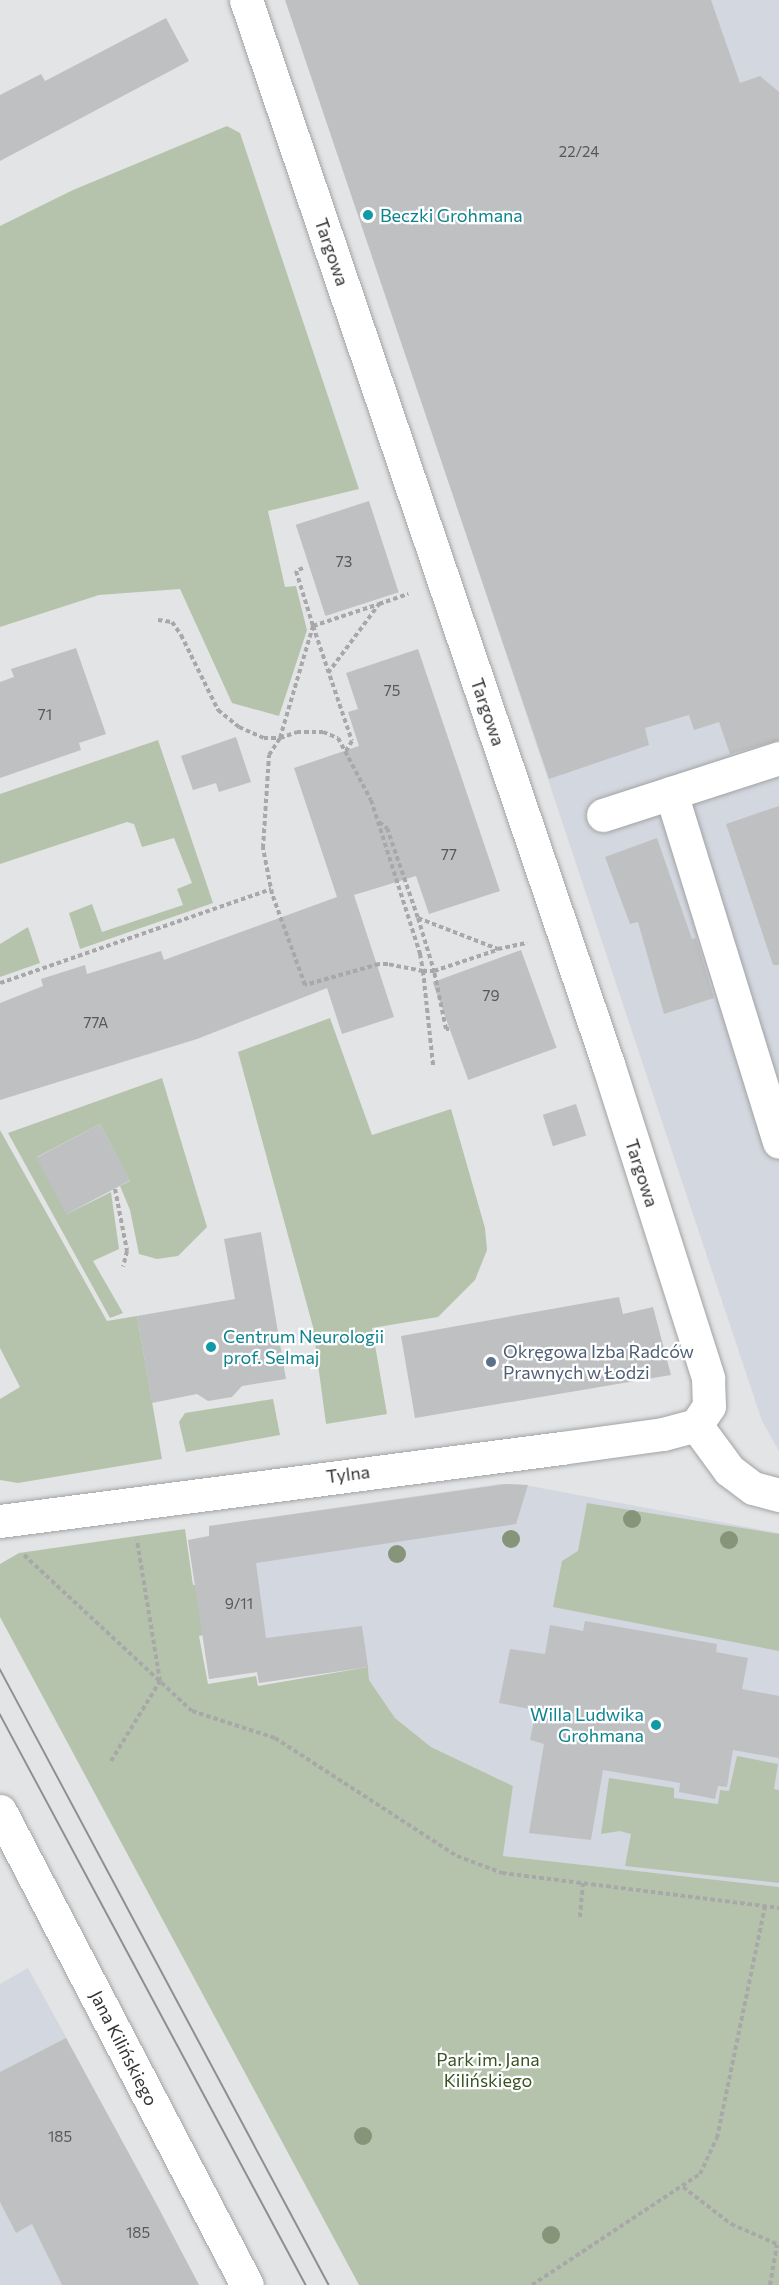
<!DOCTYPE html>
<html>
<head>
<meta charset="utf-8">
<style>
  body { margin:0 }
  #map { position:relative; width:779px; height:2285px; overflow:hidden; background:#e3e4e5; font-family:Commissioner,sans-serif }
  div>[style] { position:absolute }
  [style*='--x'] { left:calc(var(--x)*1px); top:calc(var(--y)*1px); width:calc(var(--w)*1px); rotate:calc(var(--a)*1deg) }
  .built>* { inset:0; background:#d3d7df }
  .green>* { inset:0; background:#b6c3ac }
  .building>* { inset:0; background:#bfc0c1; transform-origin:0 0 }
  .path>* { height:4px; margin-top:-2px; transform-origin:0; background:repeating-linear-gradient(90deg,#a8a8a9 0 4.5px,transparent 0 7.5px) }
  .roads { filter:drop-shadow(0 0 2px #a2a3a5) drop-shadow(0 0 2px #a2a3a5) }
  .minor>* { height:33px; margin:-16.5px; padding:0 16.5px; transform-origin:16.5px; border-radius:16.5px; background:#fff }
  .tram>* { height:1.5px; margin:-0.75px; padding:0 0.75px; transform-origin:0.75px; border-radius:0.75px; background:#8e8f90 }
  .trees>* { width:18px; height:18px; margin:-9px; border-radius:50%; background:#869479 }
  .dots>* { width:16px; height:16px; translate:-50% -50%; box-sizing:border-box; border:3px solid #fff; border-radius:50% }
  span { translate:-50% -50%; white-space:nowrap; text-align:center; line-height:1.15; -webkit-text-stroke:4.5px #fff; paint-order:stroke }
  .number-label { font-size:15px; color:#585859 }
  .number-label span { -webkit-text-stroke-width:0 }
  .culture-label { font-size:18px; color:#0d838f }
  .left { translate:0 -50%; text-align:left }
  .right { translate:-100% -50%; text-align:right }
  .street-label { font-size:18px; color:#353536 }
  .service-label { font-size:18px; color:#4e5e75 }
  .park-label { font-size:18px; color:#395221 }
</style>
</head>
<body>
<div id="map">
  <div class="built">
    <div style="clip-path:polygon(288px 0,779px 0,779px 1451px,762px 1421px)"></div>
    <div style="clip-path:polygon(499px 1484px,525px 1485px,779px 1533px,779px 1887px,503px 1856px,513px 1786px,431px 1747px,395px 1718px,369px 1680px,368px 1667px,259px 1683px,257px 1672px,209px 1679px,203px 1637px,221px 1634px,195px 1581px,188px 1540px,209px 1536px,209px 1526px)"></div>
    <div style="clip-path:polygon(28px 1968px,66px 2037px,199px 2285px,0 2285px,0 1984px)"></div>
  </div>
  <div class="green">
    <div style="clip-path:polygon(227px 126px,240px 133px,359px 489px,268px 511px,285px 587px,296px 586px,307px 630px,279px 716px,232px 703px,180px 589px,99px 595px,0 627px,0 226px,73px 190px)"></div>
    <div style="clip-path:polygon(158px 740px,213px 903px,80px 949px,69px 913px,92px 904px,102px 932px,183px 905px,177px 889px,192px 883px,174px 838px,142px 847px,134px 824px,127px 822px,0 864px,0 794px)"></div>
    <div style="clip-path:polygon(28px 927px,40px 963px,0 977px,0 944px)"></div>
    <div style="clip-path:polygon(330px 1018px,372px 1135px,451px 1109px,485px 1228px,487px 1250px,475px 1280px,438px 1317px,372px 1328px,387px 1414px,326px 1424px,313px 1327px,238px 1052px)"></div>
    <div style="clip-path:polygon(162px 1078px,207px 1227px,178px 1256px,157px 1259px,139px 1254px,130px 1210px,120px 1186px,130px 1181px,100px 1124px,37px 1157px,67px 1214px,111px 1192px,119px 1249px,93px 1261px,123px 1313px,110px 1318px,8px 1133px)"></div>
    <div style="clip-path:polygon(0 1130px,107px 1321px,137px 1316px,162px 1459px,18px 1483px,0 1480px,0 1399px,20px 1387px,0 1348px)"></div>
    <div style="clip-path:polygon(273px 1399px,280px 1435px,186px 1452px,179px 1422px,185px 1413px)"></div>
    <div style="clip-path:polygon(587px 1503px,779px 1534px,779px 1651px,553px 1607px,562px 1561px,578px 1551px)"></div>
    <div style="clip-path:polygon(185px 1529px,193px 1585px,211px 1583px,218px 1632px,199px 1636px,208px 1684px,256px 1676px,258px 1686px,368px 1667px,369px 1680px,395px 1718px,431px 1747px,513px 1786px,503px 1856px,779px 1887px,779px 2285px,359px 2285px,0 1617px,0 1564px,19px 1553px)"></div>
    <div style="clip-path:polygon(737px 1756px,778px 1764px,774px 1789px,779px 1790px,779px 1883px,625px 1866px,631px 1834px,620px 1831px,601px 1834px,609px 1778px,674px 1788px,674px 1798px,718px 1804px,720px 1790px,729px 1791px)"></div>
  </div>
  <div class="building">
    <div style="clip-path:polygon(285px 0,711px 0,740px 83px,760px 76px,779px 92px,779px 740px,730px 754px,719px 722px,694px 730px,689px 715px,645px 728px,649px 745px,549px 779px)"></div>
    <div style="clip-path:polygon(166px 18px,189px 61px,0 161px,0 95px,41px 74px,45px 81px)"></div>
    <div style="left:369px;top:501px;width:96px;height:77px;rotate:72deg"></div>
    <div style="clip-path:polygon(76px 648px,106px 734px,79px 743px,81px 750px,0 778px,0 682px,14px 677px,11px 669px)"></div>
    <div style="clip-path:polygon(418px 649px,500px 891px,429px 914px,416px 876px,354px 895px,394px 1017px,342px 1034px,327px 988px,197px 1039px,0 1100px,0 1003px,43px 986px,41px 979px,85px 965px,87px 974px,161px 951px,164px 960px,337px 897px,294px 768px,359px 746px,348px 712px,358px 709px,346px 673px)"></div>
    <div style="clip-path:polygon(236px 737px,251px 782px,219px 792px,216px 783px,193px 790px,181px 756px)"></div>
    <div style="clip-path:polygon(779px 806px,779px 965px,773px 965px,726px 824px)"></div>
    <div style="clip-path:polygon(657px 838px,692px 939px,696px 938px,714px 998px,664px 1014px,638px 922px,630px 924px,605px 857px)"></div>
    <div style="left:521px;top:950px;width:104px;height:94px;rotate:70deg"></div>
    <div style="left:576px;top:1104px;width:33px;height:35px;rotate:72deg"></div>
    <div style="left:100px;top:1124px;width:64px;height:72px;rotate:62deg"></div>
    <div style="clip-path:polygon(261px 1232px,286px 1379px,242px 1386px,232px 1397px,208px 1401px,197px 1394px,152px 1403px,137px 1316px,235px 1299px,224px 1239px)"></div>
    <div style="clip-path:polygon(619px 1297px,623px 1314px,653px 1307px,671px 1375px,415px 1418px,401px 1336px)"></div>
    <div style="clip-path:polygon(506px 1484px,528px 1485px,516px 1524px,256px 1563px,266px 1638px,362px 1626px,368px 1667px,259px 1683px,257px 1672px,209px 1679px,188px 1540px,209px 1536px,209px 1526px)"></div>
    <div style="clip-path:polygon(585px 1621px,717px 1644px,716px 1652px,748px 1658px,742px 1689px,779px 1696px,779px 1758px,733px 1750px,727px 1787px,718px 1786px,715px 1799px,679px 1792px,680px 1783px,603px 1770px,591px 1840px,529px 1833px,544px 1744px,530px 1740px,536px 1710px,499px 1703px,510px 1649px,545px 1654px,550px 1625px,583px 1631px)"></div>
    <div style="clip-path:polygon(66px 2038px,157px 2205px,199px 2285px,62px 2285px,32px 2224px,16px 2233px,0 2202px,0 2072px)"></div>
  </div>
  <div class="path">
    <div style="--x:303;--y:568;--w:8;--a:157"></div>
    <div style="--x:296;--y:571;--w:58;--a:72.8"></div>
    <div style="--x:313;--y:626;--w:70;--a:-18.4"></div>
    <div style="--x:158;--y:620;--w:14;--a:8"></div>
    <div style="--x:172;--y:622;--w:16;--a:55"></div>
    <div style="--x:181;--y:635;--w:84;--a:63.7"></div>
    <div style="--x:218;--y:710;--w:27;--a:39"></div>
    <div style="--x:239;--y:727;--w:27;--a:24"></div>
    <div style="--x:264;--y:738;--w:16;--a:0"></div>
    <div style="--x:280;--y:738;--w:117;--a:-73.6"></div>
    <div style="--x:313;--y:626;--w:121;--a:71.3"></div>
    <div style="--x:352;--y:741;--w:12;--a:121"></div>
    <div style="--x:328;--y:673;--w:86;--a:-53.5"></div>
    <div style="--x:379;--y:604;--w:31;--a:-19"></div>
    <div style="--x:379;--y:822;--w:10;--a:37"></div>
    <div style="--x:387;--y:828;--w:95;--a:71"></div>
    <div style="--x:418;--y:918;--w:86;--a:21.2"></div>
    <div style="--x:498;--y:949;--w:30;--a:-12"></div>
    <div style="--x:418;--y:918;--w:55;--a:73.2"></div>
    <div style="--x:434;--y:971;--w:11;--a:180"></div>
    <div style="--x:423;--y:971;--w:36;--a:-169"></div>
    <div style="--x:388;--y:964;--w:9;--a:180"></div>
    <div style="--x:379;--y:964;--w:77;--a:164.2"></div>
    <div style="--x:305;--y:985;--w:97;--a:-109.9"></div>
    <div style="--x:272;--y:894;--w:47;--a:-101.1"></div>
    <div style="--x:263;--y:848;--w:93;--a:-86.3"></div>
    <div style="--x:269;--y:755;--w:20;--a:-57"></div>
    <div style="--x:280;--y:738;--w:18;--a:-19"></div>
    <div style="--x:297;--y:732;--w:26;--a:0"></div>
    <div style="--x:323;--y:732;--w:16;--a:22"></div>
    <div style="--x:338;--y:738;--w:70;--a:62"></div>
    <div style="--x:371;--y:800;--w:162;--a:72.3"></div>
    <div style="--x:420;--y:954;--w:17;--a:80"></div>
    <div style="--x:423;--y:971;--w:95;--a:83.9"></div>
    <div style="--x:0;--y:983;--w:287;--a:-19.1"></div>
    <div style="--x:449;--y:1029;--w:3;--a:180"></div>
    <div style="--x:446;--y:1029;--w:59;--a:-101.7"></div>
    <div style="--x:434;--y:971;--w:66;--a:-18.4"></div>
    <div style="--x:115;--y:1189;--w:63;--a:79"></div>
    <div style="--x:127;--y:1251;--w:16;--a:104"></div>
    <div style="--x:24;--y:1555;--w:229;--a:42.9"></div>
    <div style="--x:192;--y:1711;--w:87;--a:18"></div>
    <div style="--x:275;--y:1738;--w:217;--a:33"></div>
    <div style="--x:457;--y:1856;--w:48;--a:20.7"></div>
    <div style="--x:502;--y:1873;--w:279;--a:7.2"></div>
    <div style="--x:111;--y:1761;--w:94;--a:-58.5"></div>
    <div style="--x:160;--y:1681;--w:143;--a:-99.3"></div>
    <div style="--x:580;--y:1917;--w:34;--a:-85"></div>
    <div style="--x:683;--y:2187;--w:61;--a:37.6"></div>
    <div style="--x:731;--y:2224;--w:52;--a:23.6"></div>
    <div style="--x:532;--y:2285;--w:201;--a:-33.5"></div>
    <div style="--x:700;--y:2174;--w:40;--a:-65"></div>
    <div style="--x:717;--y:2138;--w:237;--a:-78.3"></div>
    <div style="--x:770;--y:2285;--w:41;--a:-80.1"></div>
  </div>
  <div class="roads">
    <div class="minor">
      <div style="--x:246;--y:0;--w:1124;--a:71.21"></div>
      <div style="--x:608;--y:1064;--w:330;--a:72.3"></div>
      <div style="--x:708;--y:1378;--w:28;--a:88"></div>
      <div style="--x:709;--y:1406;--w:23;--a:124"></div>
      <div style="--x:671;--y:793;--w:365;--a:72.8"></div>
      <div style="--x:603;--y:815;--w:185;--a:-17.9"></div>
      <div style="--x:696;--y:1425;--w:56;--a:53.7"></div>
      <div style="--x:729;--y:1470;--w:30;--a:37"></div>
      <div style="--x:753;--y:1488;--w:27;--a:15"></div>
      <div style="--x:0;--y:1521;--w:566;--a:-7.41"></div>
      <div style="--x:561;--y:1448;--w:103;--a:-7.8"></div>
      <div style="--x:663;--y:1434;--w:34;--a:-15"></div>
      <div style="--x:0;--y:1811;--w:534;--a:62.48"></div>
    </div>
  </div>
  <div class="tram">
    <div style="--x:0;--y:1669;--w:698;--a:61.89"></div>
    <div style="--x:0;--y:1714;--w:648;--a:61.81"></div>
  </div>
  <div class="trees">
    <div style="left:632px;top:1519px"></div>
    <div style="left:511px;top:1539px"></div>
    <div style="left:729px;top:1540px"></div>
    <div style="left:397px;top:1554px"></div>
    <div style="left:363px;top:2136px"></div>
    <div style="left:551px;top:2235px"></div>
  </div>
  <div class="dots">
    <div style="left:368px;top:215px;background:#0f9aa8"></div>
    <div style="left:211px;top:1347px;background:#0f9aa8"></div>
    <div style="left:491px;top:1362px;background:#5c6f8a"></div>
    <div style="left:656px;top:1725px;background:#0f9aa8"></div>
  </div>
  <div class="number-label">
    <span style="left:579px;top:152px">22/24</span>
    <span style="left:344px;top:562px">73</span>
    <span style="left:392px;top:691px">75</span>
    <span style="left:45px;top:715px">71</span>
    <span style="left:449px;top:855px">77</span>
    <span style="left:491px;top:996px">79</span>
    <span style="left:96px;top:1023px">77A</span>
    <span style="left:239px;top:1604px">9/11</span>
    <span style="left:60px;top:2137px">185</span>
    <span style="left:138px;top:2233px">185</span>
  </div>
  <div class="culture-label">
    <span class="left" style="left:380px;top:215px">Beczki Grohmana</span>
    <span class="left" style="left:223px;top:1347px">Centrum Neurologii<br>prof. Selmaj</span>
    <span class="right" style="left:644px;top:1725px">Willa Ludwika<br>Grohmana</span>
  </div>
  <div class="street-label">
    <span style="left:332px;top:252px;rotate:71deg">Targowa</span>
    <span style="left:488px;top:712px;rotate:71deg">Targowa</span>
    <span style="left:642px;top:1173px;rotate:72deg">Targowa</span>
    <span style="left:348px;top:1474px;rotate:-7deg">Tylna</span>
    <span style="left:124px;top:2048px;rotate:63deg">Jana Kilińskiego</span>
  </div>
  <div class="service-label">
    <span class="left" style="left:503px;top:1362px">Okręgowa Izba Radców<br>Prawnych w Łodzi</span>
  </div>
  <div class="park-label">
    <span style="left:488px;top:2070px">Park im. Jana<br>Kilińskiego</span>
  </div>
</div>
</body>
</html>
